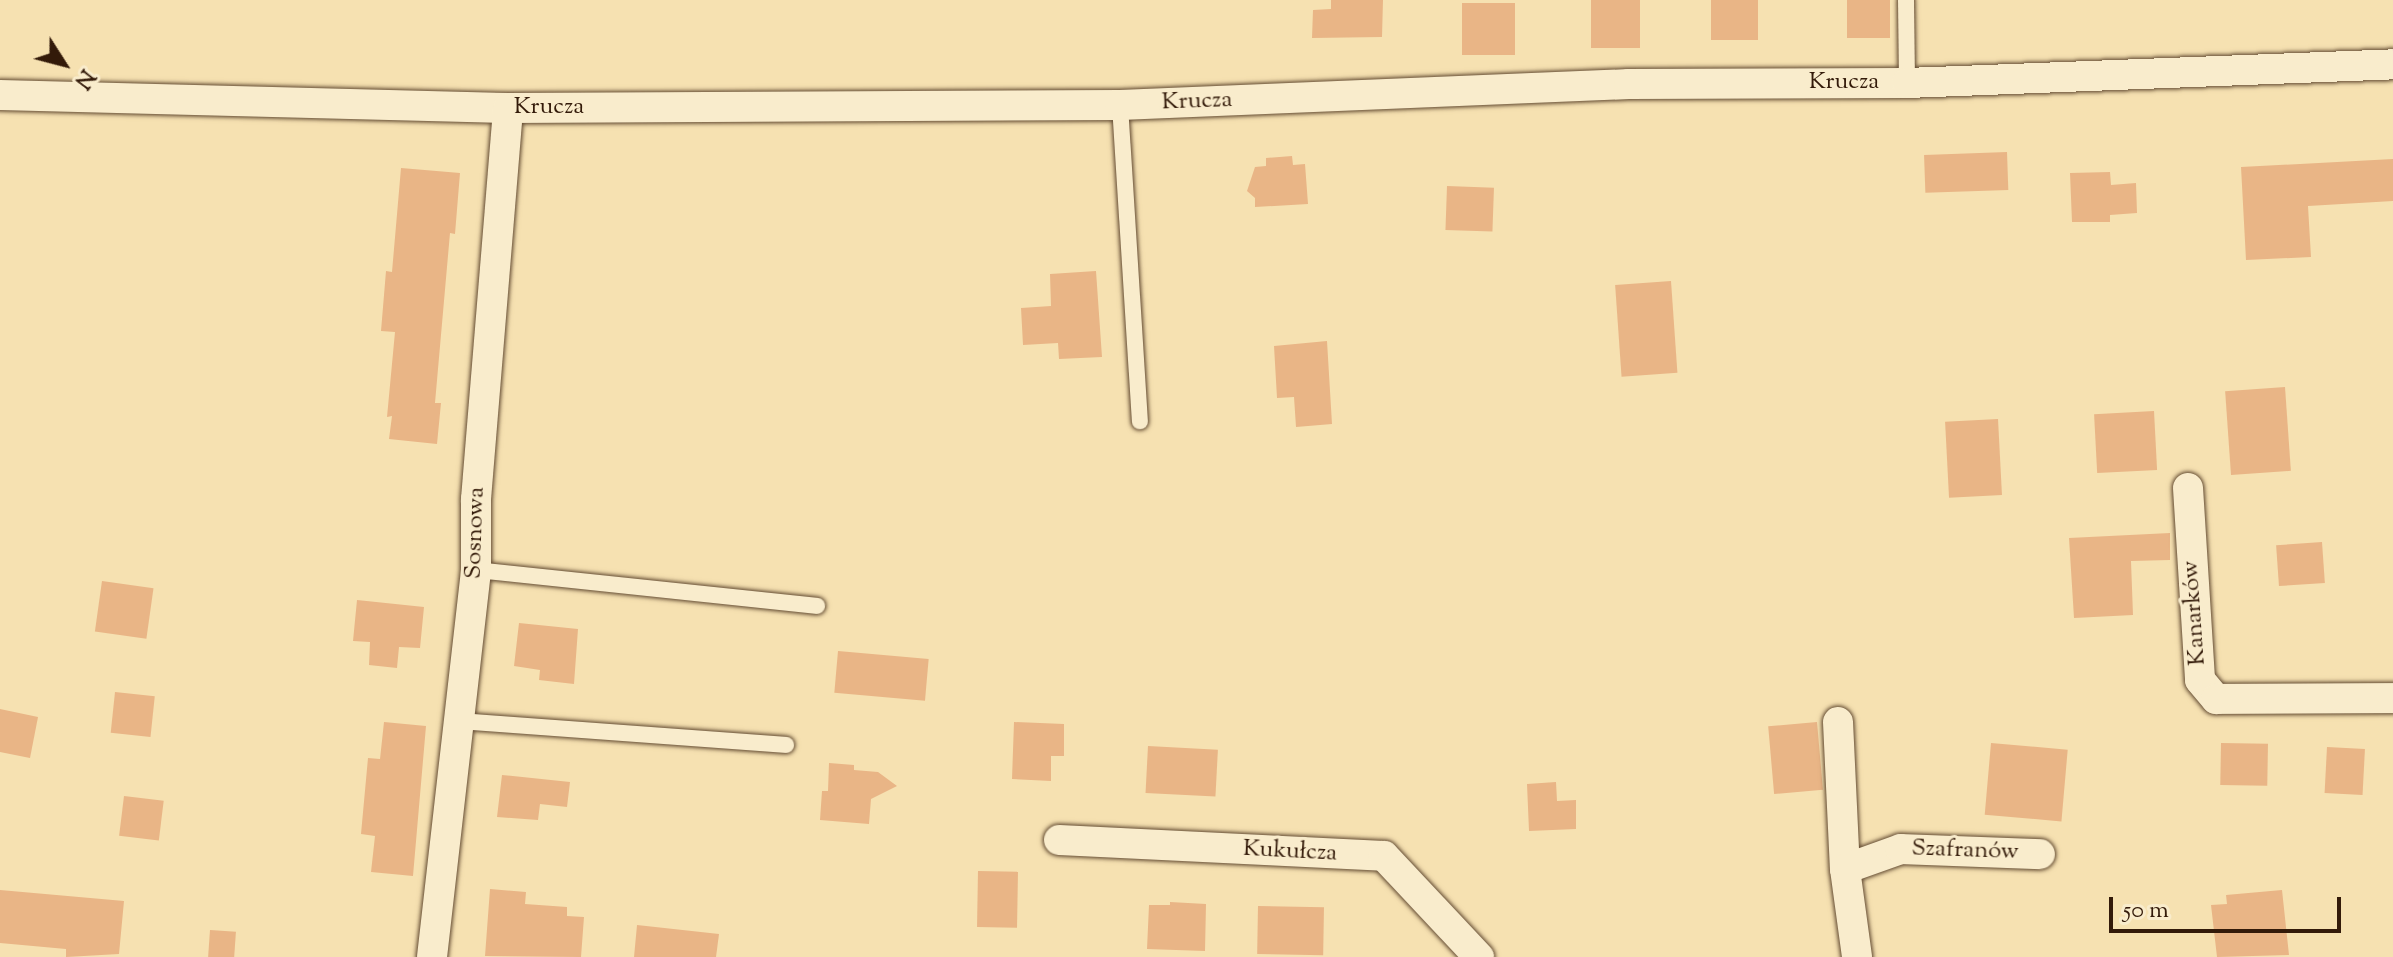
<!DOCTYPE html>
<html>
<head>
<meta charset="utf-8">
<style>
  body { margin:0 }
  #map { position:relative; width:2393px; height:957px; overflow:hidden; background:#f6e1b1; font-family:"Sorts Mill Goudy",serif }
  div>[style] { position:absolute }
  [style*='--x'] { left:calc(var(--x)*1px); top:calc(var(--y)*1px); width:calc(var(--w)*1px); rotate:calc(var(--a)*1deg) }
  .building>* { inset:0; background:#e9b586; transform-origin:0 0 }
  .roads { filter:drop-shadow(0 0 2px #644c33) drop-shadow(0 0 2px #644c33) }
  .service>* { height:16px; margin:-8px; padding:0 8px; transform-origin:8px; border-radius:8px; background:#f9eccc }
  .minor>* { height:30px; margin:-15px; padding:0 15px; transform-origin:15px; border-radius:15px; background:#f9eccc }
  span { translate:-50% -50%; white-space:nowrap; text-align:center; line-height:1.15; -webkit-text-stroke:6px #f9eccc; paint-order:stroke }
  .street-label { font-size:24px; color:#331a09 }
  .north { position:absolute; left:24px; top:24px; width:80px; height:80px; -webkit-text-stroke:6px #f9eccc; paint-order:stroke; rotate:126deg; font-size:22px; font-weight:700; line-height:32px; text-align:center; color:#331a09 }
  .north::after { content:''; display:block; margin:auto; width:28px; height:36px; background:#331a09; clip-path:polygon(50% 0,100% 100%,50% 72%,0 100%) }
  .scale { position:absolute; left:2109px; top:897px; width:232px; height:36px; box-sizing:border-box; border:4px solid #331a09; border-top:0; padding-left:10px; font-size:24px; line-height:28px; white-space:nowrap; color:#331a09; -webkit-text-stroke:6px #f9eccc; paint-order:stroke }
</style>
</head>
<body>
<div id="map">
  <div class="building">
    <div style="clip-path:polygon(1331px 0,1383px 0,1382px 37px,1312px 38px,1313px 10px,1331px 9px)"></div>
    <div style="left:1591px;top:0;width:49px;height:48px"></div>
    <div style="left:1711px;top:0;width:47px;height:40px"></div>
    <div style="left:1847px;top:0;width:43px;height:38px"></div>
    <div style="left:1462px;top:3px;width:53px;height:52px"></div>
    <div style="left:2007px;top:152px;width:38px;height:83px;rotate:88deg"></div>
    <div style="clip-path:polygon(1292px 156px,1293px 165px,1305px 164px,1308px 204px,1255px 207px,1255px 198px,1247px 191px,1255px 167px,1266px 166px,1266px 158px)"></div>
    <div style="clip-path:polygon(2393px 159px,2393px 201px,2308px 206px,2311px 257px,2246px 260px,2241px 167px)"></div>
    <div style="clip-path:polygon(401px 168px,460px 173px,455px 234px,450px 233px,435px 403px,441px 403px,437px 444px,389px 439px,392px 416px,387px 417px,395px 332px,381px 331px,386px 271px,392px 272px)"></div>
    <div style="clip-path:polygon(2110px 172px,2111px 185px,2136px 183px,2137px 213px,2110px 215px,2110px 222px,2072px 222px,2070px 173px)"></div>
    <div style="left:1447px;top:186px;width:47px;height:44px;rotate:2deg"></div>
    <div style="clip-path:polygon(1096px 271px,1102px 357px,1059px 359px,1058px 343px,1023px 345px,1021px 308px,1051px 306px,1050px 274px)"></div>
    <div style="left:1671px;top:281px;width:92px;height:56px;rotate:86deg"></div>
    <div style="clip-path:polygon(1327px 341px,1332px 424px,1296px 427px,1294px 397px,1277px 398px,1274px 346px)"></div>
    <div style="left:2285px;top:387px;width:84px;height:60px;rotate:86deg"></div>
    <div style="left:2154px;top:411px;width:59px;height:60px;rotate:87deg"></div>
    <div style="left:1998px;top:419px;width:76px;height:53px;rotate:87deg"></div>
    <div style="clip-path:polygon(2170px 533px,2170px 560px,2131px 561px,2133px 615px,2074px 618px,2069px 538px)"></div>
    <div style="left:2322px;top:542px;width:41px;height:46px;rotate:86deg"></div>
    <div style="left:102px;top:581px;width:52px;height:51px;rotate:8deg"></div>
    <div style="clip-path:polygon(357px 600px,424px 607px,420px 648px,399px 647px,397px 668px,369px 665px,370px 642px,353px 641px)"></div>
    <div style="clip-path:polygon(519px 623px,578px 629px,574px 684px,539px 680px,540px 670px,514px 666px)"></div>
    <div style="left:838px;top:651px;width:91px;height:42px;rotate:5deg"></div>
    <div style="left:115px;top:692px;width:40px;height:41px;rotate:6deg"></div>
    <div style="clip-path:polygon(0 709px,38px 717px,30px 758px,0 752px)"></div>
    <div style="clip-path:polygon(384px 722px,426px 726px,413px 876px,371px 872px,375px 836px,361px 834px,368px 758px,380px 759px)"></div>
    <div style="clip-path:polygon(1014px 722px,1064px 724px,1064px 756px,1051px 756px,1051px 781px,1012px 779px)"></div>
    <div style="left:1817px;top:722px;width:68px;height:49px;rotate:85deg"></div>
    <div style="left:1991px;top:743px;width:77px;height:72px;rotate:5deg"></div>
    <div style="left:2221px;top:743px;width:47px;height:42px;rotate:1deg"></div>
    <div style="left:1148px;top:746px;width:70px;height:47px;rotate:3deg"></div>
    <div style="left:2327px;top:747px;width:38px;height:46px;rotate:3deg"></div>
    <div style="clip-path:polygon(829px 763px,854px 765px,854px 770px,878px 772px,897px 786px,871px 799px,869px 824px,820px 820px,822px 791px,828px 791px)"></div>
    <div style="clip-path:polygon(502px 775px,570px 782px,567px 807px,540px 804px,538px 820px,497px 817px)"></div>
    <div style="clip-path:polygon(1556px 782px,1557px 801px,1576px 800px,1576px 829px,1529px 831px,1527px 784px)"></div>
    <div style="left:124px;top:796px;width:40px;height:40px;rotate:7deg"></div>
    <div style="left:978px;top:871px;width:40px;height:56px;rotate:1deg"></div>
    <div style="clip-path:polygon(490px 889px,526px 892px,525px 904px,567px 907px,567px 916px,584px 917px,581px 957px,485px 956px)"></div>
    <div style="clip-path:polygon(0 890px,124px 901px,119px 954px,66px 957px,66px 949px,0 943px)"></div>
    <div style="clip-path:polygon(2282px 890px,2289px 955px,2217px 957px,2211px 905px,2227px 904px,2226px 895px)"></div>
    <div style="clip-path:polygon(1170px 902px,1206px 904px,1205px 951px,1147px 949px,1149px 905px,1170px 905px)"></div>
    <div style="left:1258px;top:906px;width:66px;height:48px;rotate:1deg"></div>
    <div style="clip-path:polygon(637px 925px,719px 934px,716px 957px,634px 957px)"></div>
    <div style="left:210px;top:930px;width:26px;height:27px;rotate:4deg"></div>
  </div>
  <div class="roads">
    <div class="service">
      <div style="--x:1906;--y:0;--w:83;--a:89.3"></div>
      <div style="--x:1120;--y:105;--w:317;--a:86.4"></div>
      <div style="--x:476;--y:570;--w:343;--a:6"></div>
      <div style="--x:460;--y:721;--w:327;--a:4.2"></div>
    </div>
    <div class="minor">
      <div style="--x:0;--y:95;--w:508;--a:1.47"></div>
      <div style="--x:508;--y:108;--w:612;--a:-0.28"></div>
      <div style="--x:1120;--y:105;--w:509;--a:-2.36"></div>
      <div style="--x:1629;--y:84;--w:278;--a:-0.2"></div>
      <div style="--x:1907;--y:83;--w:486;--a:-2.2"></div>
      <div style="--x:2188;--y:488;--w:192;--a:86.4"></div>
      <div style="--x:2200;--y:680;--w:25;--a:50"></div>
      <div style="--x:2216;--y:699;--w:177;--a:-0.3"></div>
      <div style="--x:1838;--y:722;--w:147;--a:87.3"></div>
      <div style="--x:1845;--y:869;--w:89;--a:82.2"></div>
      <div style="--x:1059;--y:840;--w:325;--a:2.8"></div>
      <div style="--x:1384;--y:856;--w:139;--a:46.8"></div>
      <div style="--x:1845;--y:869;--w:59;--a:-19.7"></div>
      <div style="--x:1901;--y:849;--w:139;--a:2.1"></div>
      <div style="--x:432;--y:957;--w:389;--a:-83.5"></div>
      <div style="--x:476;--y:570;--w:71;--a:-90"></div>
      <div style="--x:476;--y:499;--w:392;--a:-85.3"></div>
    </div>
  </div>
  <div class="street-label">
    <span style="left:1844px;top:83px">Krucza</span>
    <span style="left:1197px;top:102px;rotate:-2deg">Krucza</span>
    <span style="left:549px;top:108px">Krucza</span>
    <span style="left:476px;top:533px;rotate:-88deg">Sosnowa</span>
    <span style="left:2195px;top:613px;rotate:-94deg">Kanarków</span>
    <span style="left:1965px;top:851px;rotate:2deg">Szafranów</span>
    <span style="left:1290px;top:852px;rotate:3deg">Kukułcza</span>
  </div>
  <div class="north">N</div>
  <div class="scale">50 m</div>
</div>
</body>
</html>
